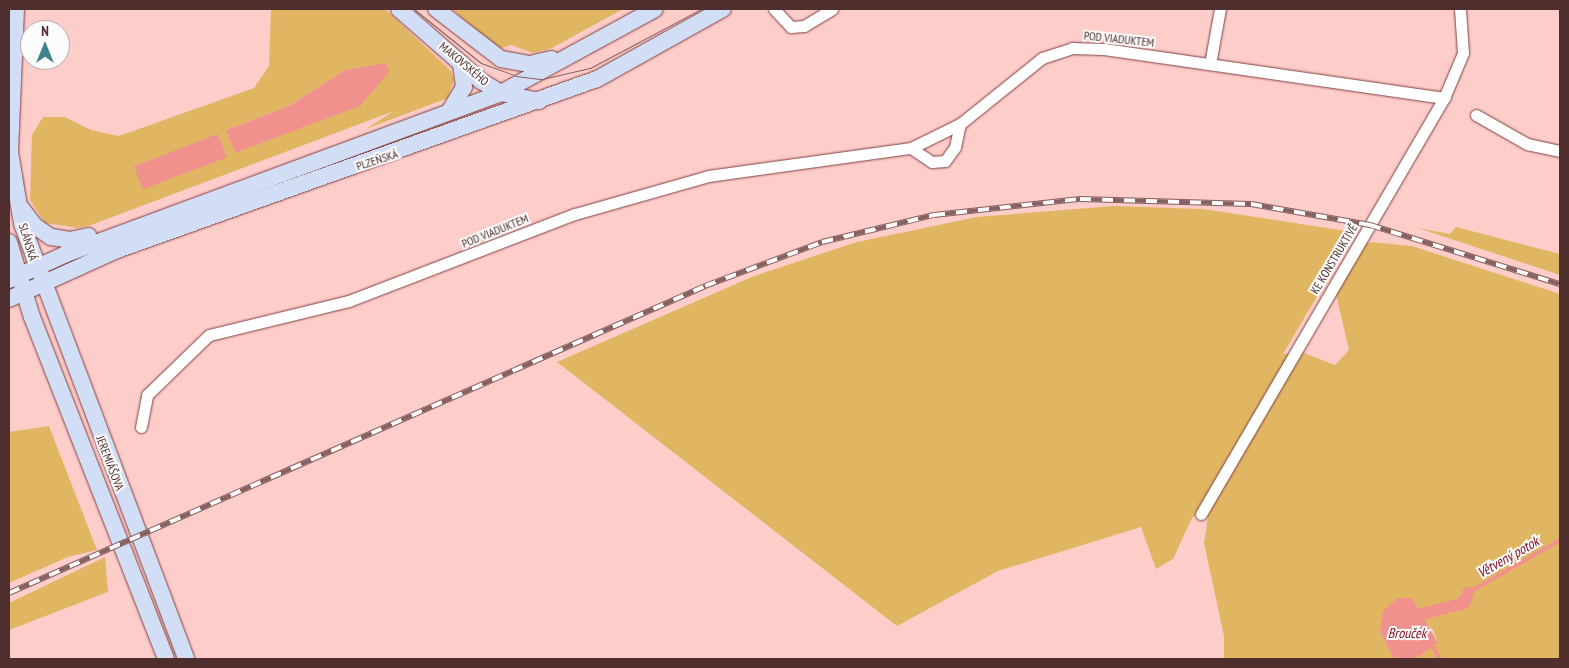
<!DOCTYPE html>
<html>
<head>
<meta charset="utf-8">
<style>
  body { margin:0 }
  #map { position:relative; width:1569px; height:668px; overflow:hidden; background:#fdcdca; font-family:"PT Sans Narrow",sans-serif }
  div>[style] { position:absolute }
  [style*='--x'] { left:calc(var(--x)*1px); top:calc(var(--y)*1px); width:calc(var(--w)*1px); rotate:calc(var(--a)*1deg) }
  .green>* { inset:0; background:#e1b663 }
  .water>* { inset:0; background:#f1918d; transform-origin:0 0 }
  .stream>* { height:4px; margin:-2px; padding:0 2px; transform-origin:2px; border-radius:2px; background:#f1918d }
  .canal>* { height:12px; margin:-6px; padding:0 6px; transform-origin:6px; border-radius:6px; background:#f1918d }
  .roads { filter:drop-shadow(0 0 1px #813f3e) drop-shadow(0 0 1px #813f3e) }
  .street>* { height:11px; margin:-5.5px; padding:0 5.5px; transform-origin:5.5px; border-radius:5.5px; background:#fff }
  .secondary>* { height:16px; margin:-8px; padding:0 8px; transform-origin:8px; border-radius:8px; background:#d1def5 }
  .tram>* { height:1px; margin:-0.5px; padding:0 0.5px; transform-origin:0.5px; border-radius:0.5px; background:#866160 }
  .rail>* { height:5.5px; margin-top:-2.75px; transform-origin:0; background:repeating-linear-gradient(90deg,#fbfbfb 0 11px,#866160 0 22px); box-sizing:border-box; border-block:1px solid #866160 }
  span { translate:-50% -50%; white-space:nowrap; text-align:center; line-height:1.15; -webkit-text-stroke:4px #fbfbfb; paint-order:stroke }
  .street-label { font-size:12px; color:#4e2f2e }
  .water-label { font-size:14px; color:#810b1b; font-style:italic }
  .frame { position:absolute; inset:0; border:10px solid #4e2f2e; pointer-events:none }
  .north { position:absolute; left:20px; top:20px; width:50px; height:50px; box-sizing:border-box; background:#fbfbfb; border:1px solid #b6a9a9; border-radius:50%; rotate:0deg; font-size:14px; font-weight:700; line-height:20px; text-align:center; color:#4e2f2e }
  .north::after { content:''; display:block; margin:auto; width:18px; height:22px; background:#3c8489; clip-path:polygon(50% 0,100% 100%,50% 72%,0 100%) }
</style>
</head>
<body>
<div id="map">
  <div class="green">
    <div style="clip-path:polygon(evenodd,271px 9px,385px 9px,450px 70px,454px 79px,448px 98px,366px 129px,394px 111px,91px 225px,78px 228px,45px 223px,30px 200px,32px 135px,43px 117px,65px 117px,91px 130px,119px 136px,254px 88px,269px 66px,271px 9px,386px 63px,235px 153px,226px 130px,289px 106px,345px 70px,386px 63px)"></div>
    <div style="clip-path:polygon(452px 9px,623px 9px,552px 48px,533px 53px,511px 45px,499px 49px)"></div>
    <div style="clip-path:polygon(1114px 206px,1203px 209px,1346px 231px,1352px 237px,1283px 354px,1304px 353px,1335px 365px,1349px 350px,1336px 294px,1365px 244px,1371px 242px,1412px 246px,1560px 294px,1560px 659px,1415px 659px,1438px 643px,1433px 630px,1398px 598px,1380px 632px,1394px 659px,1224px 659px,1224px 636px,1204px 543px,1210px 504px,1192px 518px,1173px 559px,1156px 569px,1141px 527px,998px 571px,897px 626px,557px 362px,754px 276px,857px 242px,977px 217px)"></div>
    <div style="clip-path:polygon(1456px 227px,1560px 254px,1560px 275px,1418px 228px,1450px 234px)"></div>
    <div style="clip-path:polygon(49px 426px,97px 550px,68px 557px,9px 583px,9px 432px)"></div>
    <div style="clip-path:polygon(105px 557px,108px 592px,9px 630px,9px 603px)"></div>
  </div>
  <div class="water">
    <div style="clip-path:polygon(386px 63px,389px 72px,360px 106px,235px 153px,226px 130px,289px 106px,345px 70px)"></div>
    <div style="left:218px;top:134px;width:25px;height:90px;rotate:69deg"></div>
    <div style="clip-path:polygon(1398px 598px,1412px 598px,1438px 643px,1415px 659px,1394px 659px,1380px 632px,1383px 611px)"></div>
  </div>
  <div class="stream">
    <div style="--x:1468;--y:593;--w:106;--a:-29.9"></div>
    <div style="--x:1432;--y:646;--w:15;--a:58"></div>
  </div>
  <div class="canal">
    <div style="--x:1422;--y:614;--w:43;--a:-14.7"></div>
    <div style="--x:1464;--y:603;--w:11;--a:-68"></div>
  </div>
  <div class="roads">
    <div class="street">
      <div style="--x:774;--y:9;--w:25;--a:47"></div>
      <div style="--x:791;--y:27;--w:13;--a:-4"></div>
      <div style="--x:804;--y:26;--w:33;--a:-31"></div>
      <div style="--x:1210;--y:64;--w:56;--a:-79.7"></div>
      <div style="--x:1476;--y:115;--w:59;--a:29.6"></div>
      <div style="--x:1527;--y:144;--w:34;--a:12"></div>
      <div style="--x:911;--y:148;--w:25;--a:34"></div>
      <div style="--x:932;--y:162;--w:13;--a:-4"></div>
      <div style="--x:945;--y:161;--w:17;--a:-54"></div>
      <div style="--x:955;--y:147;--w:24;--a:-78"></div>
      <div style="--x:141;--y:427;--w:33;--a:-79"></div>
      <div style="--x:147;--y:395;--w:86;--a:-44.1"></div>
      <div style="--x:209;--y:335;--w:144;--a:-13.7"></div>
      <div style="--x:349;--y:301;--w:242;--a:-21.1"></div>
      <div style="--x:575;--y:214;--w:138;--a:-15.9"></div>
      <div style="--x:708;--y:176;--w:205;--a:-7.9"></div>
      <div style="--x:911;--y:148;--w:55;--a:-26.1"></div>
      <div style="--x:960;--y:124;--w:105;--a:-38.8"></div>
      <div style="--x:1042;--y:58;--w:32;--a:-18"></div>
      <div style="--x:1072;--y:48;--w:32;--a:2"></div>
      <div style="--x:1104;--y:49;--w:344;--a:8.2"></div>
      <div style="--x:1201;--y:514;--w:482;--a:-59.7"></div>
      <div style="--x:1444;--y:98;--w:49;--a:-67.1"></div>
      <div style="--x:1463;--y:53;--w:44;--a:-93.9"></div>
    </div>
    <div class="secondary">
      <div style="--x:16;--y:9;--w:143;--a:92.4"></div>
      <div style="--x:10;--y:152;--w:73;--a:80.5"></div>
      <div style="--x:22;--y:224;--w:465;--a:69.3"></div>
      <div style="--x:399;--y:9;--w:109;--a:41.3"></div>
      <div style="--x:481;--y:81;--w:23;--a:31"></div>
      <div style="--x:501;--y:93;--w:39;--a:12"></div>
      <div style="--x:436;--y:9;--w:82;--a:37.6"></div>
      <div style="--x:501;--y:59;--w:29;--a:10"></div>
      <div style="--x:530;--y:64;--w:22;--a:-13"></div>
      <div style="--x:449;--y:112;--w:29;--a:-59"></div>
      <div style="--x:464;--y:87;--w:24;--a:-97"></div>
      <div style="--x:22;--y:209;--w:21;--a:53"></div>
      <div style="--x:35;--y:226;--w:19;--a:35"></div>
      <div style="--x:51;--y:237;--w:19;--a:9"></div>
      <div style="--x:70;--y:240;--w:19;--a:-12"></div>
      <div style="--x:9;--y:242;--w:78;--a:73"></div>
      <div style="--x:32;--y:317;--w:367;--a:68.6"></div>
      <div style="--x:9;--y:280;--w:63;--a:-24.5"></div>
      <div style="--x:66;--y:254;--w:464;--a:-20.3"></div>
      <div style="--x:501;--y:93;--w:175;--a:-28.6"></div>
      <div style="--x:9;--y:299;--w:119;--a:-24.4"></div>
      <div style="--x:117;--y:250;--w:510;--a:-19.61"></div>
      <div style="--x:597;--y:79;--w:144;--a:-29.1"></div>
    </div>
  </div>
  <div class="tram">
    <div style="--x:414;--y:9;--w:86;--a:38.9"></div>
    <div style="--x:481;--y:63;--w:37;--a:20"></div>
    <div style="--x:516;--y:76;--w:26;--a:7"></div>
    <div style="--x:542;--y:79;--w:49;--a:-12.9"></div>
    <div style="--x:590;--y:68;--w:126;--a:-28"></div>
  </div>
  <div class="rail">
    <div style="--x:9;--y:593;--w:761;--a:-23.8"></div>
    <div style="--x:705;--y:286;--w:125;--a:-20.6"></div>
    <div style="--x:822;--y:242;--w:115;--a:-13.6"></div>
    <div style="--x:934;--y:215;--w:147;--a:-6.3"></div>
    <div style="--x:1080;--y:199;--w:171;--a:1.7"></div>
    <div style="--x:1251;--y:204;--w:121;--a:10"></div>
    <div style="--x:1370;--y:225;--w:199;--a:17.3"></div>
  </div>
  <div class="street-label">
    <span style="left:1119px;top:39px;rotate:6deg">POD VIADUKTEM</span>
    <span style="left:464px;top:64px;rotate:40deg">MAKOVSKÉHO</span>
    <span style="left:377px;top:160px;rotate:-18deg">PLZEŇSKÁ</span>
    <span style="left:495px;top:231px;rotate:-22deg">POD VIADUKTEM</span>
    <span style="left:28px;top:242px;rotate:73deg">SLÁNSKÁ</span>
    <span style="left:1334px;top:259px;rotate:-59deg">KE KONSTRUKTIVĚ</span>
    <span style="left:110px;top:463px;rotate:69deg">JEREMIÁŠOVA</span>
  </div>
  <div class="water-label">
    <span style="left:1508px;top:557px;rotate:-30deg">Větvený potok</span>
    <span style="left:1407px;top:633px">Brouček</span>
  </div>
  <div class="frame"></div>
  <div class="north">N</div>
</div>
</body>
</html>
